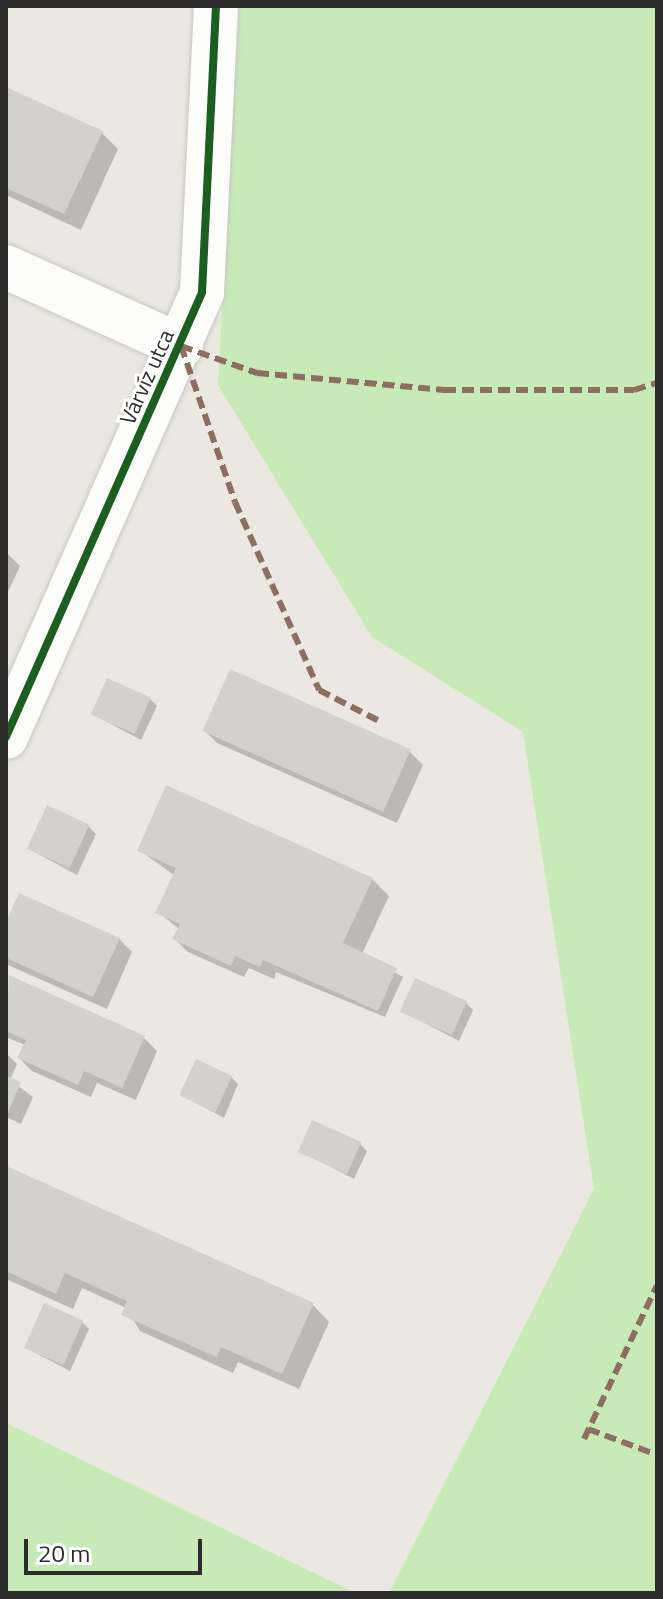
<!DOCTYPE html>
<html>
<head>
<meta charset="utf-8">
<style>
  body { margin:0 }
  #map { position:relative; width:663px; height:1599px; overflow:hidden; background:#ebe8e1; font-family:"Titillium Web",sans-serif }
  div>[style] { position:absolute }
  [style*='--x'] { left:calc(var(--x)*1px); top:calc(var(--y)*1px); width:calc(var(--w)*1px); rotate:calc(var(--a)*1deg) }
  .green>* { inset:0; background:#c8eab7 }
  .shadow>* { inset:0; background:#0003 }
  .building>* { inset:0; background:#d3d1cc; transform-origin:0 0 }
  .roads { filter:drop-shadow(0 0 2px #c8c7c7) drop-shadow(0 0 2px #c8c7c7) }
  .minor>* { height:44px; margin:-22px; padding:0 22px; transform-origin:22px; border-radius:22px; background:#fcfcfa }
  .quiet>* { height:6px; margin-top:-3px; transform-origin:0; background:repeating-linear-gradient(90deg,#8d6e63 0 12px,transparent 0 18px) }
  .cycleway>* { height:8px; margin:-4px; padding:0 4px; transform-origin:4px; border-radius:4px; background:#1b5e20 }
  span { translate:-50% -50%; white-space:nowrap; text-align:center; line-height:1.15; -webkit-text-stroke:6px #fff; paint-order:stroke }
  .street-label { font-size:22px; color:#2c2c2c }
  .frame { position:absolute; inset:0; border:8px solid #2c2c2c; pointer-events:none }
  .scale { position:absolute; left:24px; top:1539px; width:178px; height:36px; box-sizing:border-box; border:4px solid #2c2c2c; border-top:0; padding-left:10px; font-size:24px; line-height:28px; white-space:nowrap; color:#2c2c2c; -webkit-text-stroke:6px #fff; paint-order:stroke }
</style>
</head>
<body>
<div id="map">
  <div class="green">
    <div style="clip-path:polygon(239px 6px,657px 6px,657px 1593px,389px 1593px,594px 1189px,523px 732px,372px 637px,218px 385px)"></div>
    <div style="clip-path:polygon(6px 1423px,355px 1593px,6px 1593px)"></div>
  </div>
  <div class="shadow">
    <div style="clip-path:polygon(6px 89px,102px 133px,118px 149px,81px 230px,6px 195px)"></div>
    <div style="clip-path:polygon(6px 552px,20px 566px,6px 596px)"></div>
    <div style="clip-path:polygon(231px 671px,410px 752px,423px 765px,397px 823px,217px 743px,204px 730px)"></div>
    <div style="clip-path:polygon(150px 699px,157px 706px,141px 740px,94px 715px)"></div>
    <div style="clip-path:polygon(89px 827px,96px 834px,77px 875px,29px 849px)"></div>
    <div style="clip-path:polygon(139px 850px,372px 879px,389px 896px,362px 954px,403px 977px,385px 1017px,276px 972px,274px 979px,249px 968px,244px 977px,188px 952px,175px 939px,179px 929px,158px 912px,174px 875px)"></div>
    <div style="clip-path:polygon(6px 927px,119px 939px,132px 952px,107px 1009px,8px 965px)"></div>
    <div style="clip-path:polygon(10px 977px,144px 1038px,157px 1051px,136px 1100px,97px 1083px,91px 1097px,32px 1071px,19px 1058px,25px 1045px,6px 1037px)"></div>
    <div style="clip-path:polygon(466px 1003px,473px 1010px,459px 1041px,402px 1011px)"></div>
    <div style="clip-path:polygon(6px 1053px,17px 1064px,10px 1080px,33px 1097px,21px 1124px,6px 1117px)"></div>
    <div style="clip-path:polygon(231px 1077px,238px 1084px,224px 1118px,182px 1095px)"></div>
    <div style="clip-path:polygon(360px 1144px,367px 1151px,354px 1179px,301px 1151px)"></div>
    <div style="clip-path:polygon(6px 1168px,313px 1305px,329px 1322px,299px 1389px,238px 1362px,233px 1373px,140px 1331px,126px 1308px,82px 1288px,73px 1309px,6px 1279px)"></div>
    <div style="clip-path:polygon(82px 1322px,89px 1329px,70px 1371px,26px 1348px)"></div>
  </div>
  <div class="building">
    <div style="clip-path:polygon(6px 87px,103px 131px,64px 214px,6px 188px)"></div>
    <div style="left:230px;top:669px;width:198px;height:68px;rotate:24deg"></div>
    <div style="left:107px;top:678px;width:48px;height:40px;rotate:24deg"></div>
    <div style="clip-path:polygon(166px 785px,373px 878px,343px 943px,397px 968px,378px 1011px,263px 960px,260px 967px,235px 956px,231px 966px,172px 939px,180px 924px,155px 913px,176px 868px,137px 851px)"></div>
    <div style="left:47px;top:805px;width:47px;height:48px;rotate:25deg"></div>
    <div style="clip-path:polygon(19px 893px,120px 938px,93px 997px,6px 958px,6px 922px)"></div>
    <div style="clip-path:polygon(9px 975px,145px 1036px,122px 1088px,84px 1071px,78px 1085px,17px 1058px,26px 1040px,6px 1031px)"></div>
    <div style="left:415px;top:978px;width:57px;height:37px;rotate:24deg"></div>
    <div style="left:196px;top:1059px;width:40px;height:40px;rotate:25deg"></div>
    <div style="clip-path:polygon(6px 1076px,21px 1082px,6px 1117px)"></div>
    <div style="left:312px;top:1120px;width:54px;height:35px;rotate:24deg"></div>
    <div style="clip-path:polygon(6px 1166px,314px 1303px,282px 1374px,221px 1347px,217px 1357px,121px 1315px,127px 1301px,65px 1273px,56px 1294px,6px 1271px)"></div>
    <div style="left:44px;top:1303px;width:43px;height:49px;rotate:24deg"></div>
  </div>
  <div class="roads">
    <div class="minor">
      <div style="--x:6;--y:267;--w:192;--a:24.3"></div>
      <div style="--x:6;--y:737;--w:486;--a:-66.2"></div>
      <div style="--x:202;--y:292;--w:286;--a:-87.2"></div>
    </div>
  </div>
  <div class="quiet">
    <div style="--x:181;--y:346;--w:81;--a:19.6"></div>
    <div style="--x:257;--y:373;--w:188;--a:5.2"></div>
    <div style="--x:444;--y:390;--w:190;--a:0"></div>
    <div style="--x:634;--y:390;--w:24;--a:-17"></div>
    <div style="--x:181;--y:346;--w:165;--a:70.9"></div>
    <div style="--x:235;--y:502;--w:206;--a:65.9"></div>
    <div style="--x:319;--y:690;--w:72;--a:27.3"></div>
    <div style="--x:588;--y:1429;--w:74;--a:20.6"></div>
    <div style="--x:584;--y:1439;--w:170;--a:-64.6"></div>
  </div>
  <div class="cycleway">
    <div style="--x:6;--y:737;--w:486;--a:-66.2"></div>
    <div style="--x:202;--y:292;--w:286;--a:-87.2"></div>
  </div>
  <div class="street-label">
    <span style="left:147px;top:377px;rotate:-66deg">Várvíz utca</span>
  </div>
  <div class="frame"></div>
  <div class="scale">20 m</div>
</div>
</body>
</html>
